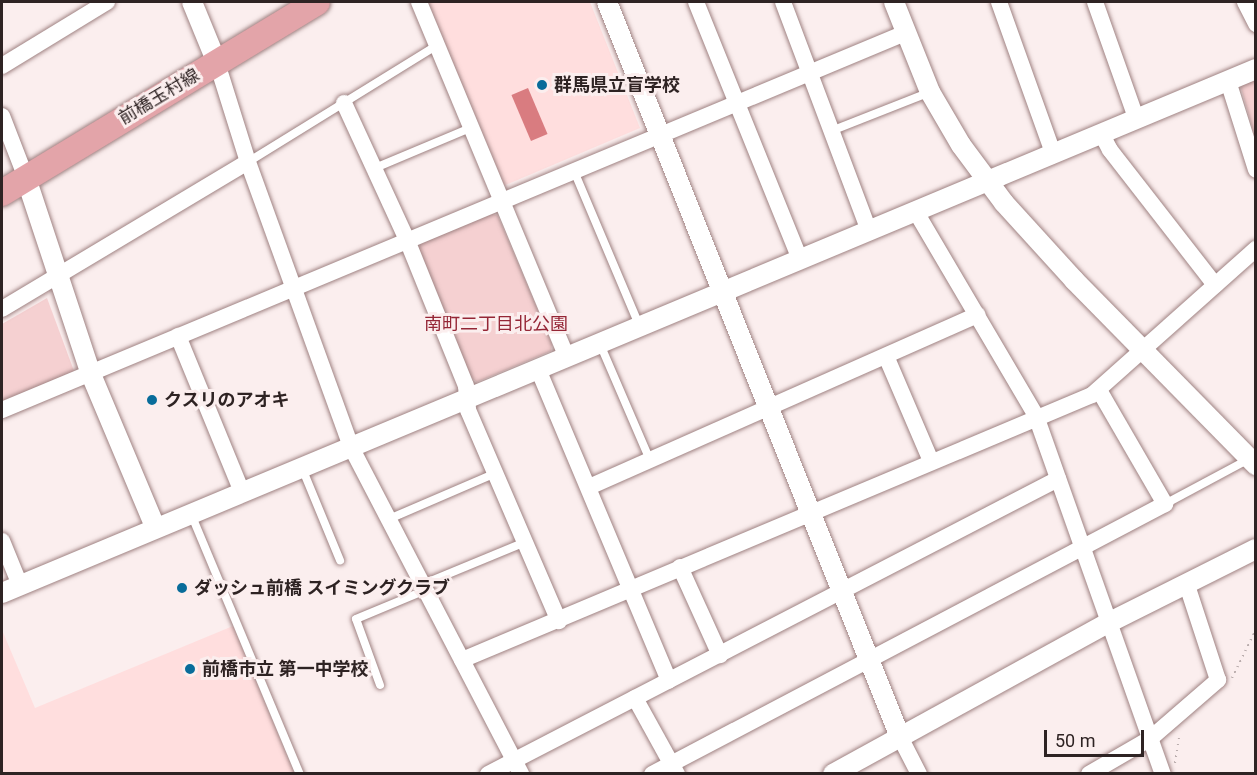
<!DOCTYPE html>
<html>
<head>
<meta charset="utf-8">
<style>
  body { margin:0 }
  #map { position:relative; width:1257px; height:775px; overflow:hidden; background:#fbeeee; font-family:Roboto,"Noto Sans JP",sans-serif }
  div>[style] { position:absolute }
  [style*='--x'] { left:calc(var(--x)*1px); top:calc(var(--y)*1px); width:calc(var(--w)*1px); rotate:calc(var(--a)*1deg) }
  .built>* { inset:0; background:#ffdede }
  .green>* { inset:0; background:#f5d0d1 }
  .water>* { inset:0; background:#d97c80; transform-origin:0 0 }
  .path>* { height:2px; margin-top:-1px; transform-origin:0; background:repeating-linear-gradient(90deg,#baadad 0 1.5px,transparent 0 6px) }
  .roads { filter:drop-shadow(0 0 2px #9f8282) drop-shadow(0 0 2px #9f8282) }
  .service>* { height:8px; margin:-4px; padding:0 4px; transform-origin:4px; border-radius:4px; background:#fff }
  .minor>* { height:16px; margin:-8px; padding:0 8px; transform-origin:8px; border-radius:8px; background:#fff }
  .tertiary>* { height:20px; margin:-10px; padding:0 10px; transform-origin:10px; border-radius:10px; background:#fff }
  .primary>* { height:26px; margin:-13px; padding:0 13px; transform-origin:13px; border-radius:13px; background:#e3a4a9 }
  .dots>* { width:16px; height:16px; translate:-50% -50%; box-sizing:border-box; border:3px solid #fbeeee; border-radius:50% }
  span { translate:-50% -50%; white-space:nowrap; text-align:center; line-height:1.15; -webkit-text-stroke:6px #fbeeee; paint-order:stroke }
  .poi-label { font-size:18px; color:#2e2323; font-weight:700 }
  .left { translate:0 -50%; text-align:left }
  .street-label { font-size:18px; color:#2e2323 }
  .park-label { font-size:18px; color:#952636 }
  .frame { position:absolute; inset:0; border:3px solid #2e2323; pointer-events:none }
  .scale { position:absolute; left:1044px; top:730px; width:100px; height:27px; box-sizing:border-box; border:3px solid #2e2323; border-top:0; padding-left:8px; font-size:18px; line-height:21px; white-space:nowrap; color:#2e2323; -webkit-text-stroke:4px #fbeeee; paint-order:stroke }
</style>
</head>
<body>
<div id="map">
  <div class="built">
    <div style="clip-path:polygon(428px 2px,590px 2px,640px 128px,503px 186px)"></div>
    <div style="clip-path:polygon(233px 626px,294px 773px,2px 773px,2px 630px,35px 708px)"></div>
  </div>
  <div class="green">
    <div style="clip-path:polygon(1255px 76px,1255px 137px,1241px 88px,1243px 81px)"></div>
    <div style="clip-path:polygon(491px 213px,498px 216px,552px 344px,551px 351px,477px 382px,470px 377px,418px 250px,421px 243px)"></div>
    <div style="clip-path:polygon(47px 298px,74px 371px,2px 403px,2px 324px)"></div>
  </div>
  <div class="water">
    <div style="left:528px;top:88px;width:50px;height:18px;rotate:67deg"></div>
  </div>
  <div class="path">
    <div style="--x:1232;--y:678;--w:55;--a:-63.9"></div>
    <div style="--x:1175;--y:763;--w:30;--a:-81"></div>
  </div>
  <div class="roads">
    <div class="service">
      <div style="--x:831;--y:131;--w:106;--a:-21.5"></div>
      <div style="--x:248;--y:162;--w:221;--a:-31.7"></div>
      <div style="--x:375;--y:168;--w:103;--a:-22.8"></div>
      <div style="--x:574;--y:171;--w:169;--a:67.1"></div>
      <div style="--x:600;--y:344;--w:126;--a:66.7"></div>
      <div style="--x:302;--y:468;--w:100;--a:67.6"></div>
      <div style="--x:1165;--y:504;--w:95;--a:-28.2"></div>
      <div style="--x:191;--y:514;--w:282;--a:67.3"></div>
      <div style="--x:389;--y:519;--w:116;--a:-23.3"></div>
      <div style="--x:380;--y:685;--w:70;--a:-110"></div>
      <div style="--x:356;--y:619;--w:70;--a:-22.6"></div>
      <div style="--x:421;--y:592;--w:15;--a:-48"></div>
      <div style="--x:431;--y:581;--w:102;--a:-22.5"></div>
    </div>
    <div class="minor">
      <div style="--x:419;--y:2;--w:385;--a:67.4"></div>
      <div style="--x:696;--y:2;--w:278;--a:68"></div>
      <div style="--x:783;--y:2;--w:245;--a:69.4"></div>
      <div style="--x:999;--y:2;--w:160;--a:70.3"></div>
      <div style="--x:1095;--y:2;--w:123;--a:70.5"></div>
      <div style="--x:1245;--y:2;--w:25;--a:63"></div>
      <div style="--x:217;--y:63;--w:104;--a:72.6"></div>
      <div style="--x:248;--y:162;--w:303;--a:70.1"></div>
      <div style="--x:351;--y:447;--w:369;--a:62.5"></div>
      <div style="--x:2;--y:66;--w:123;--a:-31.4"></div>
      <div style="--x:1228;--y:81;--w:93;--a:72.5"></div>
      <div style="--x:344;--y:103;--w:151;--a:65.3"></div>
      <div style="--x:407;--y:240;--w:157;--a:68"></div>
      <div style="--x:466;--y:386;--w:24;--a:85"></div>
      <div style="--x:468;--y:410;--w:230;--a:66.7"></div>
      <div style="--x:2;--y:116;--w:66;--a:68.8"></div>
      <div style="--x:1101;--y:133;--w:19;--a:62"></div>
      <div style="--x:1110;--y:150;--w:171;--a:52.1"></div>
      <div style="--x:916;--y:212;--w:237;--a:59.5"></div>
      <div style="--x:1036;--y:416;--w:380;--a:70.5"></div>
      <div style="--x:2;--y:309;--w:287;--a:-30.9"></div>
      <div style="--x:178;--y:336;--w:169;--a:67.7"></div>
      <div style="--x:886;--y:356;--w:114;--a:66.8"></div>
      <div style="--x:538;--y:369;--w:338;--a:67.2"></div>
      <div style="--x:2;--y:410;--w:979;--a:-22.66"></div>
      <div style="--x:589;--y:487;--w:425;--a:-23.9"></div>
      <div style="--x:2;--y:541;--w:48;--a:67.8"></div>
      <div style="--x:680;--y:567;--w:97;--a:65.6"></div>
      <div style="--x:462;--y:660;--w:683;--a:-22.81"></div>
      <div style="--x:1092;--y:395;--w:220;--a:-41.7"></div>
      <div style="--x:635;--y:698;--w:87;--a:61.1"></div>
      <div style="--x:900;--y:737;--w:42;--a:62.8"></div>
      <div style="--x:488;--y:774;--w:642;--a:-27.36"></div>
      <div style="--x:652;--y:774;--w:580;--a:-27.76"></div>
      <div style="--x:1165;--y:504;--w:132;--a:-120.1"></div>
      <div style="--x:1089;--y:774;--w:72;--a:-30.1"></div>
      <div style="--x:1151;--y:738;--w:89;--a:-40.9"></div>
      <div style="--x:1218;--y:680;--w:100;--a:-108.1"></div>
    </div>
    <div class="tertiary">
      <div style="--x:192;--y:2;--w:66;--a:67.7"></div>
      <div style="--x:607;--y:2;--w:791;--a:68.27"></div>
      <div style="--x:894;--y:2;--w:97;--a:68.2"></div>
      <div style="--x:930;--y:92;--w:61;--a:59.7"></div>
      <div style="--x:961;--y:145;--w:72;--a:53.4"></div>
      <div style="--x:1004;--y:203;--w:104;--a:47.7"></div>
      <div style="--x:1074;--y:280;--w:260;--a:45.5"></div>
      <div style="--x:26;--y:178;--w:204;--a:71.7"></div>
      <div style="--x:90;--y:372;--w:168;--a:67.2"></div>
      <div style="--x:2;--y:593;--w:1359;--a:-22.68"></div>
      <div style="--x:833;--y:774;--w:316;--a:-28.8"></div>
      <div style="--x:1110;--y:622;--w:163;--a:-26.6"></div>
    </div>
    <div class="primary">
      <div style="--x:2;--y:193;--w:368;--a:-31.2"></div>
    </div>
  </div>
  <div class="dots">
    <div style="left:542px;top:85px;background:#086c9a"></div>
    <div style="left:152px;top:400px;background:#086c9a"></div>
    <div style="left:182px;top:588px;background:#086c9a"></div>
    <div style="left:190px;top:669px;background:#086c9a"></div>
  </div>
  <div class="poi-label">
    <span class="left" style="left:554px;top:85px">群馬県立盲学校</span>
    <span class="left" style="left:164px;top:400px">クスリのアオキ</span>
    <span class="left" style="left:194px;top:588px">ダッシュ前橋 スイミングクラブ</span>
    <span class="left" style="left:202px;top:669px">前橋市立 第一中学校</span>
  </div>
  <div class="street-label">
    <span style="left:159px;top:97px;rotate:-31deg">前橋玉村線</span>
  </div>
  <div class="park-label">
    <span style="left:496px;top:324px">南町二丁目北公園</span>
  </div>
  <div class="frame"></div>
  <div class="scale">50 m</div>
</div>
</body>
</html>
